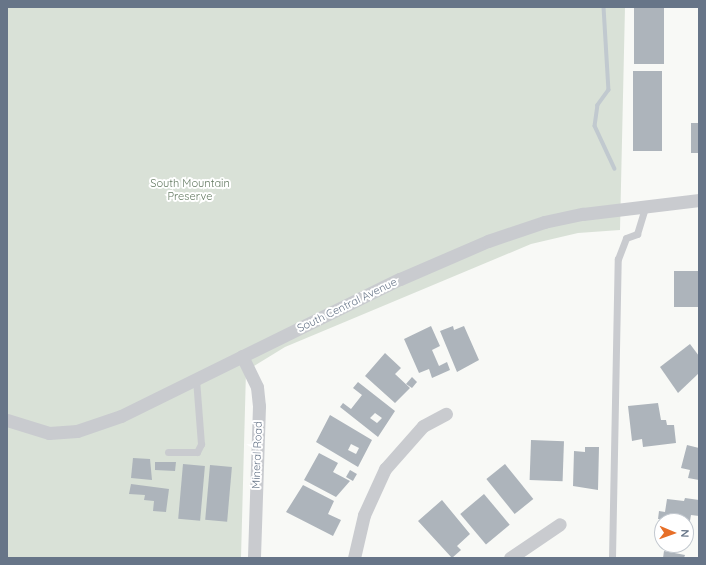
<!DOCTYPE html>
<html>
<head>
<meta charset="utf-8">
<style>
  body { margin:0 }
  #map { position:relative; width:706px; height:565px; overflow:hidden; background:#f8f9f6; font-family:Quicksand,sans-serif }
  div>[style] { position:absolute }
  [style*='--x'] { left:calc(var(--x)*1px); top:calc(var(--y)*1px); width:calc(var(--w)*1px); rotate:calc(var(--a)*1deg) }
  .green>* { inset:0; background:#d9e1d7 }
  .stream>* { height:3.5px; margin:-1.75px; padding:0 1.75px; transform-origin:1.75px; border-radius:1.75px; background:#c1c9cf }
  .building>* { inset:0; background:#adb4bb; transform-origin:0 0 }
  .service>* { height:7px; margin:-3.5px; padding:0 3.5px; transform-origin:3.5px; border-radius:3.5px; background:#c9cbcf }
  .minor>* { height:13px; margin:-6.5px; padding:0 6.5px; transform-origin:6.5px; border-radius:6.5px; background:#c9cbcf }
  span { translate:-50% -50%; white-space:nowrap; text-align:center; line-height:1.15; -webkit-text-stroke:4px #fff; paint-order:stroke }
  .park-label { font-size:11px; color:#647a62 }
  .street-label { font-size:11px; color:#677588 }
  .frame { position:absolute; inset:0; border:8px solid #677588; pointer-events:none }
  .north { position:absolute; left:654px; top:513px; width:40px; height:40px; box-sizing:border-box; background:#fff; border:1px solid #c2c8cf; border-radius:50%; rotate:92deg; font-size:11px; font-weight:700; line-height:16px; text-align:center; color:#677588 }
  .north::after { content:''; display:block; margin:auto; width:14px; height:18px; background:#e76f28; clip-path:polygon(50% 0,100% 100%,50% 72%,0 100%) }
</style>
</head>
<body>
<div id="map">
  <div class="green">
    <div style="clip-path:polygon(7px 7px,625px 7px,620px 230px,578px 233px,531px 244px,285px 347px,246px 371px,241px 558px,7px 558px)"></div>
  </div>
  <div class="stream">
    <div style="--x:604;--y:7;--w:83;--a:86.6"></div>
    <div style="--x:609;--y:90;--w:19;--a:126"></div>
    <div style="--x:598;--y:105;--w:21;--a:98"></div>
    <div style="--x:595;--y:126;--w:47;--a:65.1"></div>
  </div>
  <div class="building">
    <div style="left:634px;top:7px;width:30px;height:57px"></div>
    <div style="left:633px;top:71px;width:29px;height:80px"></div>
    <div style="left:691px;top:123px;width:8px;height:30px"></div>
    <div style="left:674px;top:271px;width:25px;height:36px"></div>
    <div style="clip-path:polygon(431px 326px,440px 346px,432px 350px,439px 366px,447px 362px,450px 370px,432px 378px,429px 369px,419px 373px,404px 339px)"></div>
    <div style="clip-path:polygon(453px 326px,454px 330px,464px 326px,479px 360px,457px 372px,440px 331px)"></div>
    <div style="clip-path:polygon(690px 344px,699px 356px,699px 373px,678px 393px,660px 367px)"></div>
    <div style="clip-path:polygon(385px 353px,401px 368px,395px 374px,410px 388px,395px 403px,365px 376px)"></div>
    <div style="clip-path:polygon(412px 377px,417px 382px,412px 388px,406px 384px)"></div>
    <div style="clip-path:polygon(evenodd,358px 382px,395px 411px,378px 437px,340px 407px,343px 403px,351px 409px,362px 395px,353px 388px,358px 382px,375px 413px,382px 418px,377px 423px,370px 418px,375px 413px)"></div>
    <div style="clip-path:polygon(658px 403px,661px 420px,666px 420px,667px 425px,674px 425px,676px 443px,643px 447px,642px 439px,632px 441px,628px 406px)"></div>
    <div style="clip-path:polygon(evenodd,330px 415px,372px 440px,358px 467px,316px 442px,330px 415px,351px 444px,359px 448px,356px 454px,348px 450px,351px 444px)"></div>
    <div style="left:531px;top:440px;width:33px;height:40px;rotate:2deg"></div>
    <div style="clip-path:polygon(687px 445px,699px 448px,699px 480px,688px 478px,690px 470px,681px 468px)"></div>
    <div style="clip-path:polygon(585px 447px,599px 447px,598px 490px,573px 486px,574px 451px,585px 452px)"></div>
    <div style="clip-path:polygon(319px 453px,338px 463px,333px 472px,350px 481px,336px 497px,304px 480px)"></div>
    <div style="clip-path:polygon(133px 458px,150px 459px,152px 480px,131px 478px)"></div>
    <div style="clip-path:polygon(155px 462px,176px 462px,175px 471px,155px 470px)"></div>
    <div style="left:183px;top:464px;width:22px;height:55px;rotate:5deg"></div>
    <div style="left:505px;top:464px;width:45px;height:24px;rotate:51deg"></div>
    <div style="left:210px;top:465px;width:22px;height:55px;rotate:5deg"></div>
    <div style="left:350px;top:470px;width:8px;height:8px;rotate:30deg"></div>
    <div style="clip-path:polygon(131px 484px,169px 489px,166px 512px,153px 511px,154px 501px,144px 500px,145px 495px,129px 494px)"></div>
    <div style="clip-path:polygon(303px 485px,334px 501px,328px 514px,341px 520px,333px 536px,286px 512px)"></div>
    <div style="left:484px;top:494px;width:40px;height:31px;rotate:50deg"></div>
    <div style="clip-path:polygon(685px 498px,699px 500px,699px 516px,691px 515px,687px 538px,686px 521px,658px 519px,659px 511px,665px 512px,667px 499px,684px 501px)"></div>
    <div style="clip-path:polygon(442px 500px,470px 534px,457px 546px,461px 550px,452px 558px,418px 521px)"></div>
    <div style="clip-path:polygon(664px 551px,685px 555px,684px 558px,663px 558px)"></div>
  </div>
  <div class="service">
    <div style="--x:168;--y:452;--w:29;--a:0"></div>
    <div style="--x:197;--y:452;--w:9;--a:-63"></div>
    <div style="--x:201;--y:444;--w:65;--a:-94.4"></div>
    <div style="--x:612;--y:558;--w:299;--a:-88.9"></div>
    <div style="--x:618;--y:259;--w:22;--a:-69"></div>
    <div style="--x:626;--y:238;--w:12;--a:-20"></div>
    <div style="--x:637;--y:234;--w:30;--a:-73"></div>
  </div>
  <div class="minor">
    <div style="--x:242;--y:356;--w:34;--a:64"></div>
    <div style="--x:257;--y:387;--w:19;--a:84"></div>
    <div style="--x:259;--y:406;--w:152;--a:91.9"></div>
    <div style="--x:7;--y:420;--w:44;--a:17.2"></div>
    <div style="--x:49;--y:433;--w:28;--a:-4"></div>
    <div style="--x:77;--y:431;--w:46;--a:-18.8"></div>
    <div style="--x:121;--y:416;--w:311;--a:-26.2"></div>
    <div style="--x:400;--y:279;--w:96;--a:-23.4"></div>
    <div style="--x:488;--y:241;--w:59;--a:-18.7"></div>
    <div style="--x:544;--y:222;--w:40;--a:-12"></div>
    <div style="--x:583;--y:214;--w:117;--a:-6.9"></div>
    <div style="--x:354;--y:558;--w:44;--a:-76.9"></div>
    <div style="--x:364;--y:515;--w:51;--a:-65.5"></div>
    <div style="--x:385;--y:469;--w:57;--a:-48.5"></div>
    <div style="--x:423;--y:426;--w:26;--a:-28"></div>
    <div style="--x:510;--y:558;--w:60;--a:-34.2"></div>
  </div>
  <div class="park-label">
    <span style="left:190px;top:190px">South Mountain<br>Preserve</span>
  </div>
  <div class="street-label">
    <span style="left:347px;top:305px;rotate:-26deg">South Central Avenue</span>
    <span style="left:257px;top:455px;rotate:-88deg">Mineral Road</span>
  </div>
  <div class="frame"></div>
  <div class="north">N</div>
</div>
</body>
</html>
